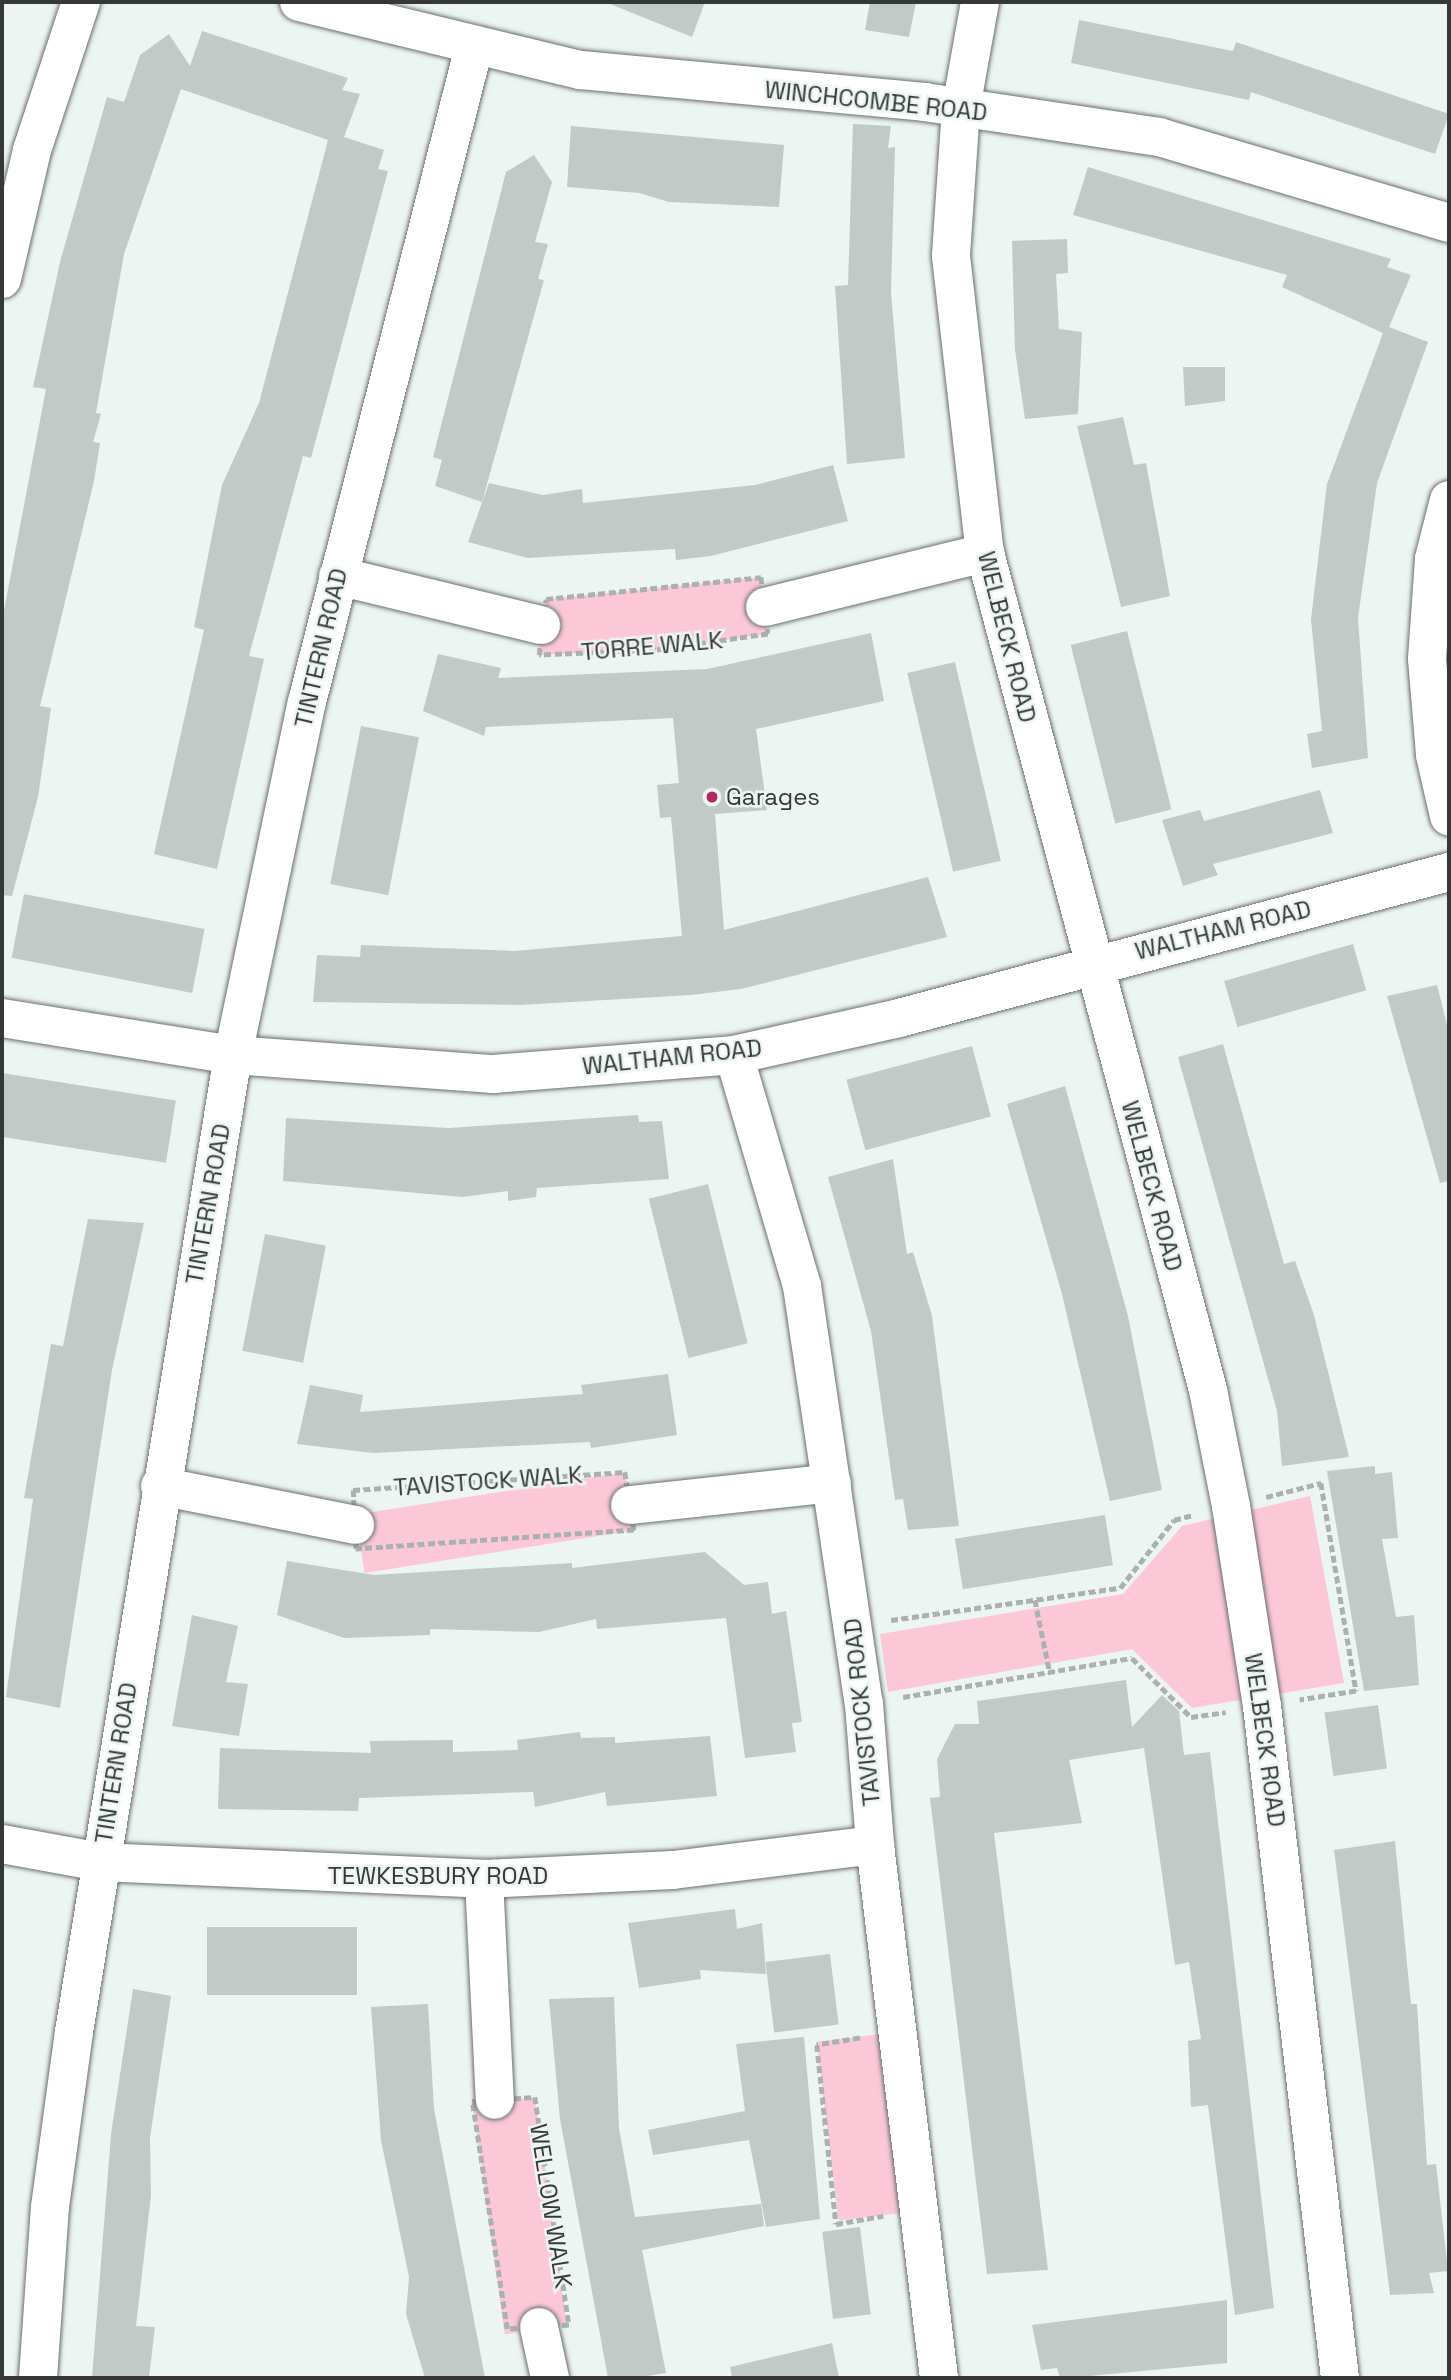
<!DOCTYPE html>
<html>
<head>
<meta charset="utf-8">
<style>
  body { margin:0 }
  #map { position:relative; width:1451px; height:2380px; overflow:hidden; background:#ecf5f2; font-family:"Space Grotesk",sans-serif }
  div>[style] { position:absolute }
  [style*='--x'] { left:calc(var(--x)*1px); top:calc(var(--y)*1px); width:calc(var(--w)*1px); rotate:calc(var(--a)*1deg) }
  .green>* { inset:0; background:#fcc8d7; transform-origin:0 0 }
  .building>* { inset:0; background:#c2cac8; transform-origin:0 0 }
  .path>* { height:4.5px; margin-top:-2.25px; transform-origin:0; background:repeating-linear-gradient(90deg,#aab1af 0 7px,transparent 0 10.5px) }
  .roads { filter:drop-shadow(0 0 2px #686f6e) drop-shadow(0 0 2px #686f6e) }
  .minor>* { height:38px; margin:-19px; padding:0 19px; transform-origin:19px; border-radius:19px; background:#fff }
  .dots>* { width:19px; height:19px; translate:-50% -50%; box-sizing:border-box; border:4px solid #ecf5f2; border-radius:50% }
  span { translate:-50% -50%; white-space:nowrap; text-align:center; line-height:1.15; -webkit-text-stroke:5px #ecf5f2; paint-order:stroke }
  .street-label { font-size:24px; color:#353837 }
  .poi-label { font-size:24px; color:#353837 }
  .left { translate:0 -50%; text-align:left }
  .frame { position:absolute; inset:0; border:4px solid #353837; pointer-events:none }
</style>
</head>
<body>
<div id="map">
  <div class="green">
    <div style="clip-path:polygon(761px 577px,768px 634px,656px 650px,539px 655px,546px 599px)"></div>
    <div style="left:625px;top:1472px;width:59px;height:273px;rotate:81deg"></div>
    <div style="clip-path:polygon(1310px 1496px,1344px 1683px,1192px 1708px,1132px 1649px,888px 1692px,880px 1634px,1123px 1594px,1182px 1526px)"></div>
    <div style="left:897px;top:2032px;width:180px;height:81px;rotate:83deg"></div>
    <div style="left:535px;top:2097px;width:231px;height:63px;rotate:82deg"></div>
  </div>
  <div class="building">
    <div style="clip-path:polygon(605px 2px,705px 2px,692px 37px)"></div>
    <div style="clip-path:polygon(870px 2px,916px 2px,909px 37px,865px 30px)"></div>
    <div style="clip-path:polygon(1079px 20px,1233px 51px,1236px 42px,1449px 114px,1435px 154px,1251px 92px,1249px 100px,1071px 63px)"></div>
    <div style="clip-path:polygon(202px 31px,348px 78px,342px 90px,360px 94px,344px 137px,384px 150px,378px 169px,388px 171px,311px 458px,303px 456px,249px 656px,264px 659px,217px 869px,154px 854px,204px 630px,194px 627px,222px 485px,259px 403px,328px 140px,181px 89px,124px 254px,96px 413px,101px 414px,93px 442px,100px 443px,94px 481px,40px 706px,51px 708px,38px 797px,12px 896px,2px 895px,2px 621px,46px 389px,33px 387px,60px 262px,107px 97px,124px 102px,140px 55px,169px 34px,190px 66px)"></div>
    <div style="clip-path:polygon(853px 124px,891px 126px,888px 148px,895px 147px,891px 292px,905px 458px,847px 464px,835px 286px,848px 285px)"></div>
    <div style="clip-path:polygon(571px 126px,784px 145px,779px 207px,669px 202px,639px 193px,567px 187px)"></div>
    <div style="clip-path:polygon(534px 155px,552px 182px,535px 242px,548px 244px,538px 279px,544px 280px,482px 502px,435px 486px,442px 460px,433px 457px,506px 172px)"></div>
    <div style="clip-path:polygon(1088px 167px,1391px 259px,1387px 267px,1411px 275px,1389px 327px,1428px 342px,1377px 483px,1358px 618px,1368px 758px,1312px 768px,1307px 734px,1322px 731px,1311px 619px,1327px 484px,1383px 333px,1282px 287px,1287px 275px,1073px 215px)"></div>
    <div style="clip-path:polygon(1067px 239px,1068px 273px,1056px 274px,1059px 329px,1082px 332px,1078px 414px,1025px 419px,1015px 350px,1012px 241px)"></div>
    <div style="clip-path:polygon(1183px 367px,1225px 367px,1225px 401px,1185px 406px)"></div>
    <div style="clip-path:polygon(1123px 417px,1134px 465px,1146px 463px,1170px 596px,1121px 607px,1077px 426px)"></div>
    <div style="clip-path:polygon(833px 465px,848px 521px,711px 556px,676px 560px,675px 549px,528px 558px,468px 542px,489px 483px,543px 495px,582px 489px,583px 503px,755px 485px)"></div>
    <div style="left:1127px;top:631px;width:184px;height:58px;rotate:76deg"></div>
    <div style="clip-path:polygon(871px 633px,884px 701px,756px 729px,767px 810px,715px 814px,724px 930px,928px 877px,947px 937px,741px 989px,691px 995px,520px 1005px,313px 1002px,317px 955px,360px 957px,361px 945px,515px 951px,682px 936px,671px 817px,660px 818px,657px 785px,679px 783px,673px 718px,486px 727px,484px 736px,423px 711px,438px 654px,501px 668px,498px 678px,707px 669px)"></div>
    <div style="left:955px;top:662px;width:204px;height:49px;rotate:77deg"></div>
    <div style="left:361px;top:726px;width:59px;height:161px;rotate:11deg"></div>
    <div style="clip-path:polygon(1320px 790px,1333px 833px,1213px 864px,1218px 875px,1183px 886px,1162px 820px,1200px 810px,1204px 821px)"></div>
    <div style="left:24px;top:894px;width:184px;height:65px;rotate:11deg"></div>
    <div style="left:1353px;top:944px;width:48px;height:134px;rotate:74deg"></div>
    <div style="clip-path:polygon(1437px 985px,1449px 1033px,1449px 1181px,1440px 1183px,1387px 996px)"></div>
    <div style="clip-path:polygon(1223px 1044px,1284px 1264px,1295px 1261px,1314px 1315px,1349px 1457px,1282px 1466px,1277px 1411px,1178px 1057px)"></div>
    <div style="left:972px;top:1046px;width:73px;height:130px;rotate:75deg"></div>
    <div style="left:2px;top:1073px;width:176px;height:63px;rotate:9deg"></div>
    <div style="clip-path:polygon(1065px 1086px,1128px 1316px,1162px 1490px,1110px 1501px,1062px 1294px,1007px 1104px)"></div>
    <div style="clip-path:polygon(638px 1115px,639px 1122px,662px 1121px,669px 1179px,537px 1188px,536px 1197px,508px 1201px,508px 1191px,462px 1197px,283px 1181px,286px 1118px,449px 1128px)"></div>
    <div style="clip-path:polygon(893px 1159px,907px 1254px,913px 1252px,932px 1316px,959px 1526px,908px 1530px,903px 1499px,895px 1500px,871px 1331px,828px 1177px)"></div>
    <div style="left:708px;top:1184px;width:164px;height:61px;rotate:76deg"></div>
    <div style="clip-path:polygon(88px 1219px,144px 1223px,112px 1370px,60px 1708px,6px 1697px,33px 1499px,24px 1498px,51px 1344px,63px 1346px)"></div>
    <div style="left:265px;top:1234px;width:62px;height:119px;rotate:11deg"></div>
    <div style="clip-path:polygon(668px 1374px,677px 1435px,591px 1448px,590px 1442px,373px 1453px,297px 1444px,310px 1385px,363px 1395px,360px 1412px,583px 1394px,581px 1385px)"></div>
    <div style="clip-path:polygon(1375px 1466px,1375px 1474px,1392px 1472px,1398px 1538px,1382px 1539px,1396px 1617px,1414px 1615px,1419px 1685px,1364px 1691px,1327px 1471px)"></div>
    <div style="left:1105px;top:1515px;width:51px;height:152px;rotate:81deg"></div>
    <div style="clip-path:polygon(705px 1552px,744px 1585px,768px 1582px,772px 1614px,786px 1611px,802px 1722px,792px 1723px,796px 1752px,745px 1758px,726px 1618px,597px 1629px,596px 1619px,539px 1632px,430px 1629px,430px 1635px,344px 1638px,277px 1615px,287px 1561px,374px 1575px,572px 1563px,572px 1568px)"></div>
    <div style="clip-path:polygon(192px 1615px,238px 1626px,226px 1682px,248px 1684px,239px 1736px,172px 1726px)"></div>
    <div style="clip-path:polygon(1126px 1680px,1132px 1727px,1162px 1695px,1179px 1711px,1184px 1755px,1210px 1752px,1274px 2308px,1235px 2315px,1208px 2105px,1191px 2107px,1188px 2041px,1201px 2039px,1189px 1962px,1175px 1965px,1144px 1748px,1069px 1760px,1082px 1823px,994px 1833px,1048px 2270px,987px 2274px,930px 1798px,940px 1797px,937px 1759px,955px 1724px,979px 1724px,977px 1701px)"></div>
    <div style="left:1378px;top:1705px;width:64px;height:54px;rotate:82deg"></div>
    <div style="clip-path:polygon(580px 1732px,581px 1738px,615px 1737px,615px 1743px,710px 1736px,717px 1796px,607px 1806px,605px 1792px,535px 1807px,533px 1792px,359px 1798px,358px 1811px,218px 1809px,220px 1748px,371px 1753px,370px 1741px,453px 1740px,453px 1752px,518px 1750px,517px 1740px)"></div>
    <div style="clip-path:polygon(1395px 1841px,1411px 2004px,1417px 2004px,1427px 2165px,1436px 2164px,1448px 2271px,1429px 2273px,1434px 2293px,1390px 2295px,1334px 1850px)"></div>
    <div style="clip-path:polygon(735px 1909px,737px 1929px,762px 1923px,766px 1974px,700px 1970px,701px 1979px,639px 1988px,628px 1923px)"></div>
    <div style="left:207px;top:1927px;width:150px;height:68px"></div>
    <div style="left:830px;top:1954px;width:71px;height:65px;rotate:83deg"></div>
    <div style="clip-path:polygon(133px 1989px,171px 1996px,150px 2138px,151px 2196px,136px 2326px,155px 2327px,149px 2378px,92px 2378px,111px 2134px)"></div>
    <div style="clip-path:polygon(614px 1997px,619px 2128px,635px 2217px,761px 2204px,764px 2226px,642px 2250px,666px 2373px,635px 2378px,608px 2378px,560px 2119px,549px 1999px)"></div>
    <div style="clip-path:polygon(428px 2004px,434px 2109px,485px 2378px,425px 2378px,406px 2314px,409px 2277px,381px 2140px,371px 2007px)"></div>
    <div style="clip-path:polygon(804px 2037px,820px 2219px,766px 2227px,749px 2140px,653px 2155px,648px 2130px,745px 2111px,736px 2044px)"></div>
    <div style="left:860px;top:2227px;width:88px;height:38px;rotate:83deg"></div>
    <div style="clip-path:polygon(1227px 2300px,1227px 2363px,1068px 2378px,1060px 2378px,1057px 2368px,1041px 2370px,1032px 2325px)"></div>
    <div style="clip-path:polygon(832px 2343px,839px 2378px,732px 2378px,730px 2367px)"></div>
  </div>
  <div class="path">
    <div style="--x:761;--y:577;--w:57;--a:83"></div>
    <div style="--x:768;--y:634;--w:113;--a:171.9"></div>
    <div style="--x:656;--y:650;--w:117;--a:177.6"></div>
    <div style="--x:539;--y:655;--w:56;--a:-82.9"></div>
    <div style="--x:546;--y:599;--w:216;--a:-5.8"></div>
    <div style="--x:625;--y:1472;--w:59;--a:81.2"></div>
    <div style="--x:634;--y:1530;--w:279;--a:176.1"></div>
    <div style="--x:356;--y:1549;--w:59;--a:-92.9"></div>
    <div style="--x:353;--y:1490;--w:273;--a:-3.8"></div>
    <div style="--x:1266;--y:1497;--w:57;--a:-14.3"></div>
    <div style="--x:1321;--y:1483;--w:211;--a:80.4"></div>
    <div style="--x:1356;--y:1691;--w:57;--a:170.9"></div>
    <div style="--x:1035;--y:1600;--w:75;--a:78.4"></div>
    <div style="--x:891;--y:1620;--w:231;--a:-8"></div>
    <div style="--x:1120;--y:1588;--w:87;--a:-51.5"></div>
    <div style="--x:1174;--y:1520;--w:20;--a:-15"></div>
    <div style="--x:903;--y:1697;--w:232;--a:-9.7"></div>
    <div style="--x:1132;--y:1658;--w:83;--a:45"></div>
    <div style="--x:1191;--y:1717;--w:35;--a:-8"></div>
    <div style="--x:860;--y:2038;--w:44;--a:170.8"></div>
    <div style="--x:817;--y:2045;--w:180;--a:83.9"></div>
    <div style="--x:836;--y:2224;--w:48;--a:-9.7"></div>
    <div style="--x:535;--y:2097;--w:231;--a:81.5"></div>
    <div style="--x:569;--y:2325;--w:62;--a:176.3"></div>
    <div style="--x:507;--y:2329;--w:231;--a:-98.7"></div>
    <div style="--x:472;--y:2101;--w:63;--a:-3.6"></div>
  </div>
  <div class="roads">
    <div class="minor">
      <div style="--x:299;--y:2;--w:290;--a:13.6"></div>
      <div style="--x:581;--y:70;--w:345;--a:5.3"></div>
      <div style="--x:925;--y:102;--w:237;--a:8.5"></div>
      <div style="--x:1159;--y:137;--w:302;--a:16.5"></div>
      <div style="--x:980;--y:2;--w:108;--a:100.2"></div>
      <div style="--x:961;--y:108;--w:148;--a:93.9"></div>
      <div style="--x:951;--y:256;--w:299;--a:83.5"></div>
      <div style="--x:985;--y:553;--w:866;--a:75.08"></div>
      <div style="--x:1208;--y:1390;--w:118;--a:78.8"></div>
      <div style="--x:1231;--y:1506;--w:202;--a:81.2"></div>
      <div style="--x:1262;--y:1706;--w:677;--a:83.38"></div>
      <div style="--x:2;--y:279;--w:132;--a:-76.9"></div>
      <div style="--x:32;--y:150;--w:156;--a:-71.7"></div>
      <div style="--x:1449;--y:500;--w:61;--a:104.3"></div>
      <div style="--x:1434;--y:559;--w:100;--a:94"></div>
      <div style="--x:1427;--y:659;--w:96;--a:85.2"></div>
      <div style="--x:1435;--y:755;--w:63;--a:77.1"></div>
      <div style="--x:338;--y:576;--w:209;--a:13.6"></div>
      <div style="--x:765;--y:607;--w:227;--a:-13.8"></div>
      <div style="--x:2;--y:1018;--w:234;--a:9.1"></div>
      <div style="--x:233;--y:1055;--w:261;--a:4.2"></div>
      <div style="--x:493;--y:1074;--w:242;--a:-4.5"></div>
      <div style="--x:734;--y:1055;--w:169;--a:-12.6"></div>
      <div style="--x:899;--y:1018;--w:569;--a:-14.87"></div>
      <div style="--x:734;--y:1055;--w:241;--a:73.6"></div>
      <div style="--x:802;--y:1286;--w:423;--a:81.6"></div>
      <div style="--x:864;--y:1704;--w:141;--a:85.5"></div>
      <div style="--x:875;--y:1845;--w:537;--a:83.15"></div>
      <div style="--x:160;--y:1486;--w:199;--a:11.3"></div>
      <div style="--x:630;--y:1505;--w:203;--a:-6.2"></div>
      <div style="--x:2;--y:1844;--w:100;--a:10.4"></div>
      <div style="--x:100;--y:1862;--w:384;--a:2.5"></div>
      <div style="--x:484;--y:1879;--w:189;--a:-2.7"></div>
      <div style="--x:673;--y:1870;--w:204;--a:-7.1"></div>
      <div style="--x:484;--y:1879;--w:221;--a:87.2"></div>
      <div style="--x:539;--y:2327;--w:52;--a:77.8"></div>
      <div style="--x:38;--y:2378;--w:171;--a:-86"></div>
      <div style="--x:50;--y:2207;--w:177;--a:-82.2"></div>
      <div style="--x:74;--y:2032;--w:990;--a:-80.76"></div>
      <div style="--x:233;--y:1055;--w:361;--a:-78.2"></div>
      <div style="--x:307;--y:702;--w:676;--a:-75.7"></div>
    </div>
  </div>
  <div class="dots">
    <div style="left:712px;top:797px;background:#b12765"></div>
  </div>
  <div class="street-label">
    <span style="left:876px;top:101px;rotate:6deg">WINCHCOMBE ROAD</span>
    <span style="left:1007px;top:637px;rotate:76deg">WELBECK ROAD</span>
    <span style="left:652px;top:646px;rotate:-5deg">TORRE WALK</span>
    <span style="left:321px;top:648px;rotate:-77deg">TINTERN ROAD</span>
    <span style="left:1223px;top:930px;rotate:-14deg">WALTHAM ROAD</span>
    <span style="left:672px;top:1057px;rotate:-6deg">WALTHAM ROAD</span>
    <span style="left:1152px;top:1186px;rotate:75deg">WELBECK ROAD</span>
    <span style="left:208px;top:1204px;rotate:-80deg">TINTERN ROAD</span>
    <span style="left:488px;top:1481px;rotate:-4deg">TAVISTOCK WALK</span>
    <span style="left:862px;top:1712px;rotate:-96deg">TAVISTOCK ROAD</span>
    <span style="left:1265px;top:1740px;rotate:82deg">WELBECK ROAD</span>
    <span style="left:116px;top:1763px;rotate:-81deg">TINTERN ROAD</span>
    <span style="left:438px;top:1876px">TEWKESBURY ROAD</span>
    <span style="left:551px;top:2206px;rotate:81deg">WELLOW WALK</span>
  </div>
  <div class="poi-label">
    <span class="left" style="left:726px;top:797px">Garages</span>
  </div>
  <div class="frame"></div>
</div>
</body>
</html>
